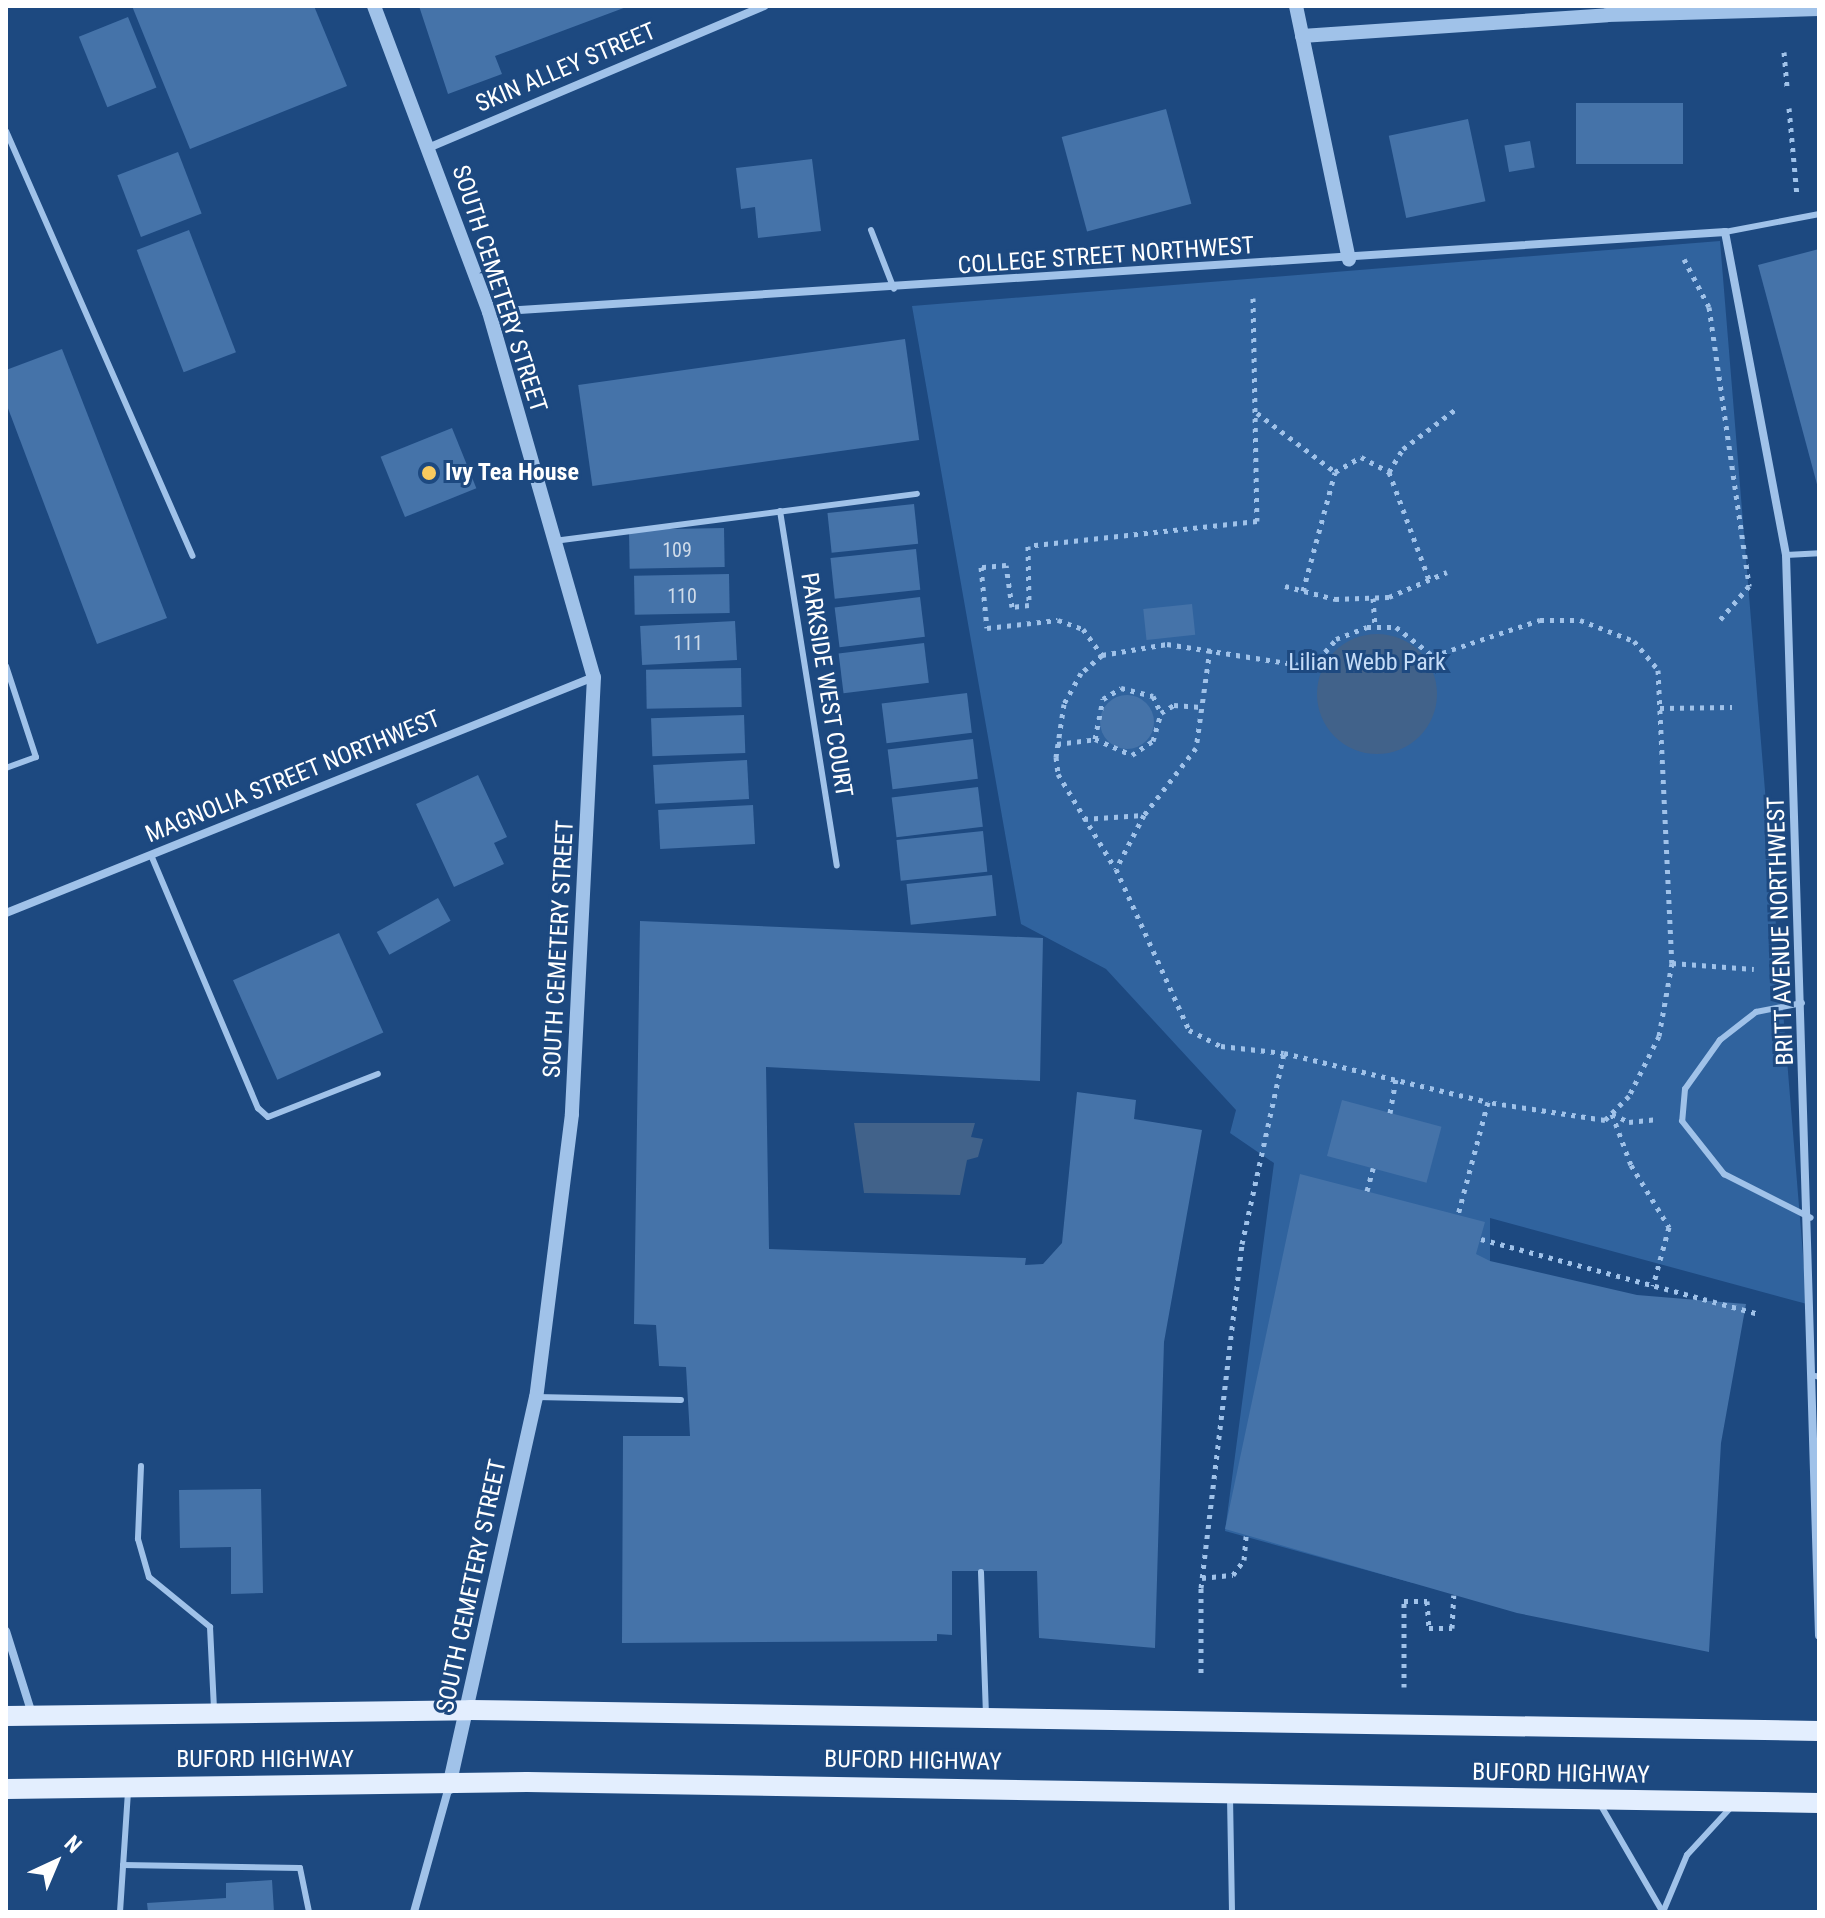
<!DOCTYPE html>
<html>
<head>
<meta charset="utf-8">
<style>
  body { margin:0 }
  #map { position:relative; width:1825px; height:1918px; overflow:hidden; background:#1d4980; font-family:"Roboto Condensed",sans-serif }
  div>[style] { position:absolute }
  [style*='--x'] { left:calc(var(--x)*1px); top:calc(var(--y)*1px); width:calc(var(--w)*1px); rotate:calc(var(--a)*1deg) }
  .green>* { inset:0; background:#30639e }
  .water>* { inset:0; background:#41628a }
  .round { border-radius:50% }
  .building>* { inset:0; background:#4573a9; transform-origin:0 0 }
  .path>* { height:5px; margin-top:-2.5px; transform-origin:0; background:repeating-linear-gradient(90deg,#a0c2e9 0 4px,transparent 0 10px) }
  .service>* { height:6px; margin:-3px; padding:0 3px; transform-origin:3px; border-radius:3px; background:#a0c2e9 }
  .minor>* { height:8px; margin:-4px; padding:0 4px; transform-origin:4px; border-radius:4px; background:#a0c2e9 }
  .tertiary>* { height:14px; margin:-7px; padding:0 7px; transform-origin:7px; border-radius:7px; background:#a0c2e9 }
  .primary>* { height:20px; margin:-10px; padding:0 10px; transform-origin:10px; border-radius:10px; background:#e3eefe }
  .dots>* { width:22px; height:22px; translate:-50% -50%; box-sizing:border-box; border:4px solid #1d4980; border-radius:50% }
  span { translate:-50% -50%; white-space:nowrap; text-align:center; line-height:1.15; -webkit-text-stroke:6px #1d4980; paint-order:stroke }
  .number-label { font-size:20px; color:#d0dcea }
  .number-label span { -webkit-text-stroke-width:0 }
  .street-label { font-size:24px; color:#fff }
  .poi-label { font-size:24px; color:#fff; font-weight:700 }
  .left { translate:0 -50%; text-align:left }
  .park-label { font-size:24px; color:#c5dcf7 }
  .frame { position:absolute; inset:0; border:8px solid #fff; pointer-events:none }
  .north { position:absolute; left:16px; top:1822px; width:80px; height:80px; -webkit-text-stroke:6px #1d4980; paint-order:stroke; rotate:44deg; font-size:22px; font-weight:700; line-height:32px; text-align:center; color:#fff }
  .north::after { content:''; display:block; margin:auto; width:28px; height:36px; background:#fff; clip-path:polygon(50% 0,100% 100%,50% 72%,0 100%) }
</style>
</head>
<body>
<div id="map">
  <div class="green">
    <div style="clip-path:polygon(1720px 241px,1807px 1304px,1490px 1218px,1490px 1261px,1413px 1583px,1225px 1531px,1274px 1163px,1230px 1133px,1236px 1110px,1106px 969px,1021px 924px,912px 306px)"></div>
  </div>
  <div class="water">
    <div class="round" style="left:1317px;top:634px;width:120px;height:120px"></div>
    <div style="clip-path:polygon(854px 1123px,975px 1123px,971px 1137px,983px 1139px,978px 1157px,967px 1160px,960px 1195px,864px 1193px)"></div>
  </div>
  <div class="building">
    <div style="clip-path:polygon(132px 6px,314px 6px,347px 86px,190px 149px)"></div>
    <div style="clip-path:polygon(419px 6px,629px 6px,495px 56px,502px 74px,448px 94px)"></div>
    <div style="left:128px;top:17px;width:76px;height:53px;rotate:68deg"></div>
    <div style="left:1683px;top:103px;width:61px;height:107px;rotate:90deg"></div>
    <div style="left:1166px;top:109px;width:98px;height:108px;rotate:75deg"></div>
    <div style="left:1468px;top:119px;width:84px;height:81px;rotate:78deg"></div>
    <div style="left:1530px;top:141px;width:27px;height:26px;rotate:80deg"></div>
    <div style="left:178px;top:152px;width:66px;height:65px;rotate:69deg"></div>
    <div style="clip-path:polygon(812px 159px,821px 231px,758px 238px,755px 207px,741px 209px,736px 168px)"></div>
    <div style="left:189px;top:230px;width:131px;height:56px;rotate:69deg"></div>
    <div style="clip-path:polygon(1819px 249px,1819px 488px,1818px 488px,1758px 265px)"></div>
    <div style="left:905px;top:339px;width:102px;height:330px;rotate:82deg"></div>
    <div style="clip-path:polygon(62px 349px,167px 618px,97px 644px,6px 403px,6px 370px)"></div>
    <div style="left:452px;top:428px;width:65px;height:77px;rotate:68deg"></div>
    <div style="left:914px;top:504px;width:40px;height:87px;rotate:84deg"></div>
    <div style="left:724px;top:528px;width:39px;height:95px;rotate:89deg"></div>
    <div style="left:916px;top:549px;width:41px;height:86px;rotate:84deg"></div>
    <div style="left:729px;top:574px;width:39px;height:95px;rotate:89deg"></div>
    <div style="left:920px;top:597px;width:40px;height:86px;rotate:83deg"></div>
    <div style="left:1192px;top:604px;width:31px;height:49px;rotate:84deg"></div>
    <div style="left:735px;top:621px;width:39px;height:95px;rotate:87deg"></div>
    <div style="left:924px;top:643px;width:40px;height:86px;rotate:83deg"></div>
    <div style="left:741px;top:668px;width:39px;height:95px;rotate:89deg"></div>
    <div style="left:967px;top:693px;width:40px;height:86px;rotate:83deg"></div>
    <div class="round" style="left:1100px;top:695px;width:54px;height:54px"></div>
    <div style="left:744px;top:715px;width:38px;height:93px;rotate:88deg"></div>
    <div style="left:973px;top:739px;width:40px;height:86px;rotate:83deg"></div>
    <div style="left:747px;top:760px;width:39px;height:94px;rotate:87deg"></div>
    <div style="clip-path:polygon(478px 775px,507px 837px,494px 843px,504px 864px,454px 887px,416px 804px)"></div>
    <div style="left:978px;top:787px;width:40px;height:87px;rotate:83deg"></div>
    <div style="left:753px;top:805px;width:39px;height:95px;rotate:87deg"></div>
    <div style="left:983px;top:831px;width:41px;height:87px;rotate:84deg"></div>
    <div style="left:992px;top:875px;width:41px;height:86px;rotate:84deg"></div>
    <div style="left:438px;top:898px;width:26px;height:70px;rotate:61deg"></div>
    <div style="clip-path:polygon(640px 921px,1043px 938px,1040px 1081px,766px 1067px,769px 1249px,1026px 1258px,1025px 1265px,1043px 1264px,1062px 1243px,1077px 1092px,1136px 1100px,1134px 1119px,1202px 1130px,1164px 1342px,1155px 1648px,1039px 1638px,1037px 1571px,952px 1571px,952px 1635px,937px 1634px,937px 1641px,622px 1643px,623px 1436px,690px 1436px,686px 1367px,659px 1366px,656px 1325px,634px 1324px)"></div>
    <div style="left:339px;top:933px;width:109px;height:116px;rotate:66deg"></div>
    <div style="left:1342px;top:1100px;width:103px;height:58px;rotate:15deg"></div>
    <div style="clip-path:polygon(1300px 1174px,1485px 1222px,1476px 1254px,1490px 1261px,1637px 1295px,1746px 1304px,1721px 1443px,1709px 1652px,1517px 1613px,1225px 1529px)"></div>
    <div style="clip-path:polygon(261px 1489px,263px 1593px,231px 1594px,231px 1547px,180px 1548px,179px 1490px)"></div>
    <div style="clip-path:polygon(272px 1880px,274px 1912px,148px 1912px,147px 1903px,226px 1898px,226px 1883px)"></div>
  </div>
  <div class="path">
    <div style="--x:1784;--y:52;--w:35;--a:85"></div>
    <div style="--x:1789;--y:108;--w:88;--a:84.8"></div>
    <div style="--x:1684;--y:259;--w:54;--a:62.5"></div>
    <div style="--x:1709;--y:307;--w:282;--a:81.8"></div>
    <div style="--x:1749;--y:586;--w:46;--a:130.6"></div>
    <div style="--x:1253;--y:298;--w:223;--a:89"></div>
    <div style="--x:1257;--y:521;--w:230;--a:173.8"></div>
    <div style="--x:1028;--y:546;--w:59;--a:89"></div>
    <div style="--x:1029;--y:605;--w:17;--a:173"></div>
    <div style="--x:1012;--y:607;--w:42;--a:-98.1"></div>
    <div style="--x:1006;--y:565;--w:25;--a:175"></div>
    <div style="--x:981;--y:567;--w:61;--a:84.4"></div>
    <div style="--x:987;--y:628;--w:71;--a:-6.4"></div>
    <div style="--x:1058;--y:620;--w:27;--a:20"></div>
    <div style="--x:1083;--y:629;--w:32;--a:54"></div>
    <div style="--x:1102;--y:655;--w:66;--a:-9.6"></div>
    <div style="--x:1167;--y:644;--w:147;--a:9"></div>
    <div style="--x:1312;--y:667;--w:37;--a:-49"></div>
    <div style="--x:1336;--y:639;--w:33;--a:-21"></div>
    <div style="--x:1367;--y:627;--w:29;--a:0"></div>
    <div style="--x:1396;--y:627;--w:47;--a:38.1"></div>
    <div style="--x:1433;--y:656;--w:113;--a:-18.6"></div>
    <div style="--x:1540;--y:620;--w:40;--a:0"></div>
    <div style="--x:1580;--y:620;--w:58;--a:21.3"></div>
    <div style="--x:1634;--y:641;--w:38;--a:50"></div>
    <div style="--x:1658;--y:670;--w:293;--a:87.3"></div>
    <div style="--x:1672;--y:963;--w:74;--a:100.1"></div>
    <div style="--x:1659;--y:1036;--w:67;--a:116.6"></div>
    <div style="--x:1629;--y:1096;--w:34;--a:135"></div>
    <div style="--x:1605;--y:1120;--w:118;--a:-171.3"></div>
    <div style="--x:1488;--y:1102;--w:117;--a:104.9"></div>
    <div style="--x:1257;--y:413;--w:98;--a:37.1"></div>
    <div style="--x:1335;--y:472;--w:30;--a:-30"></div>
    <div style="--x:1361;--y:457;--w:32;--a:28"></div>
    <div style="--x:1389;--y:472;--w:27;--a:-59"></div>
    <div style="--x:1403;--y:449;--w:66;--a:-37"></div>
    <div style="--x:1389;--y:472;--w:117;--a:69.6"></div>
    <div style="--x:1285;--y:586;--w:52;--a:14.6"></div>
    <div style="--x:1335;--y:599;--w:54;--a:-2.1"></div>
    <div style="--x:1389;--y:597;--w:63;--a:-23.3"></div>
    <div style="--x:1303;--y:591;--w:123;--a:-74.9"></div>
    <div style="--x:1373;--y:598;--w:29;--a:86"></div>
    <div style="--x:1210;--y:649;--w:100;--a:98"></div>
    <div style="--x:1196;--y:748;--w:85;--a:127.8"></div>
    <div style="--x:1144;--y:815;--w:61;--a:117.4"></div>
    <div style="--x:1116;--y:869;--w:177;--a:65.6"></div>
    <div style="--x:1189;--y:1030;--w:36;--a:27"></div>
    <div style="--x:1221;--y:1046;--w:63;--a:6.3"></div>
    <div style="--x:1284;--y:1053;--w:210;--a:13.5"></div>
    <div style="--x:1102;--y:655;--w:28;--a:139"></div>
    <div style="--x:1081;--y:673;--w:35;--a:119"></div>
    <div style="--x:1064;--y:704;--w:54;--a:98.6"></div>
    <div style="--x:1056;--y:757;--w:17;--a:83"></div>
    <div style="--x:1058;--y:774;--w:110;--a:58.8"></div>
    <div style="--x:1660;--y:708;--w:72;--a:-0.8"></div>
    <div style="--x:1095;--y:739;--w:41;--a:-78.7"></div>
    <div style="--x:1103;--y:699;--w:21;--a:-31"></div>
    <div style="--x:1121;--y:688;--w:33;--a:14"></div>
    <div style="--x:1153;--y:696;--w:19;--a:65"></div>
    <div style="--x:1057;--y:744;--w:38;--a:-7"></div>
    <div style="--x:1095;--y:739;--w:40;--a:23.4"></div>
    <div style="--x:1132;--y:755;--w:25;--a:-34"></div>
    <div style="--x:1153;--y:741;--w:29;--a:-74"></div>
    <div style="--x:1161;--y:713;--w:15;--a:-32"></div>
    <div style="--x:1174;--y:705;--w:27;--a:4"></div>
    <div style="--x:1084;--y:819;--w:59;--a:-3.9"></div>
    <div style="--x:1672;--y:963;--w:82;--a:4.2"></div>
    <div style="--x:1390;--y:1113;--w:34;--a:-80"></div>
    <div style="--x:1612;--y:1114;--w:54;--a:69.6"></div>
    <div style="--x:1631;--y:1165;--w:73;--a:58.5"></div>
    <div style="--x:1669;--y:1227;--w:61;--a:105.2"></div>
    <div style="--x:1612;--y:1114;--w:19;--a:25"></div>
    <div style="--x:1629;--y:1122;--w:29;--a:-6"></div>
    <div style="--x:1367;--y:1191;--w:24;--a:-75"></div>
    <div style="--x:1481;--y:1239;--w:288;--a:15.1"></div>
    <div style="--x:1202;--y:1578;--w:31;--a:-6"></div>
    <div style="--x:1233;--y:1575;--w:19;--a:-54"></div>
    <div style="--x:1244;--y:1560;--w:24;--a:-85"></div>
    <div style="--x:1201;--y:1673;--w:85;--a:-90"></div>
    <div style="--x:1201;--y:1588;--w:346;--a:-83.2"></div>
    <div style="--x:1242;--y:1244;--w:196;--a:-77.6"></div>
    <div style="--x:1404;--y:1687;--w:86;--a:-90"></div>
    <div style="--x:1404;--y:1601;--w:23;--a:0"></div>
    <div style="--x:1427;--y:1601;--w:27;--a:86"></div>
    <div style="--x:1429;--y:1628;--w:23;--a:0"></div>
    <div style="--x:1452;--y:1628;--w:33;--a:-87"></div>
  </div>
  <div class="service">
    <div style="--x:6;--y:131;--w:464;--a:66.3"></div>
    <div style="--x:871;--y:230;--w:63;--a:68.7"></div>
    <div style="--x:1725;--y:232;--w:96;--a:-10.8"></div>
    <div style="--x:780;--y:511;--w:359;--a:80.9"></div>
    <div style="--x:554;--y:541;--w:366;--a:-7.4"></div>
    <div style="--x:1786;--y:555;--w:33;--a:-3"></div>
    <div style="--x:6;--y:666;--w:96;--a:71.8"></div>
    <div style="--x:36;--y:757;--w:32;--a:160"></div>
    <div style="--x:151;--y:855;--w:275;--a:67.1"></div>
    <div style="--x:258;--y:1108;--w:13;--a:42"></div>
    <div style="--x:268;--y:1117;--w:118;--a:-21.4"></div>
    <div style="--x:1802;--y:1003;--w:47;--a:168.9"></div>
    <div style="--x:1756;--y:1012;--w:46;--a:142.1"></div>
    <div style="--x:1720;--y:1040;--w:60;--a:125.5"></div>
    <div style="--x:1685;--y:1089;--w:32;--a:95"></div>
    <div style="--x:1682;--y:1121;--w:68;--a:51.6"></div>
    <div style="--x:1724;--y:1174;--w:97;--a:26.8"></div>
    <div style="--x:1816;--y:1376;--w:3;--a:18"></div>
    <div style="--x:536;--y:1397;--w:145;--a:1.2"></div>
    <div style="--x:141;--y:1466;--w:73;--a:92.4"></div>
    <div style="--x:138;--y:1539;--w:40;--a:74"></div>
    <div style="--x:149;--y:1577;--w:79;--a:39.3"></div>
    <div style="--x:210;--y:1627;--w:83;--a:87.2"></div>
    <div style="--x:981;--y:1572;--w:143;--a:88"></div>
    <div style="--x:1230;--y:1797;--w:115;--a:89"></div>
    <div style="--x:1600;--y:1804;--w:124;--a:59.9"></div>
    <div style="--x:123;--y:1865;--w:177;--a:1"></div>
    <div style="--x:300;--y:1868;--w:45;--a:78.4"></div>
    <div style="--x:120;--y:1912;--w:122;--a:-86.2"></div>
    <div style="--x:1663;--y:1912;--w:62;--a:-67.2"></div>
    <div style="--x:1687;--y:1855;--w:67;--a:-47.4"></div>
  </div>
  <div class="minor">
    <div style="--x:428;--y:148;--w:365;--a:-22.9"></div>
    <div style="--x:489;--y:312;--w:1239;--a:-3.7"></div>
    <div style="--x:1725;--y:232;--w:329;--a:79.3"></div>
    <div style="--x:1786;--y:555;--w:1081;--a:88.25"></div>
    <div style="--x:6;--y:913;--w:634;--a:-21.87"></div>
    <div style="--x:6;--y:1631;--w:87;--a:72.6"></div>
    <div style="--x:414;--y:1912;--w:130;--a:-74.4"></div>
  </div>
  <div class="tertiary">
    <div style="--x:374;--y:6;--w:327;--a:69.4"></div>
    <div style="--x:489;--y:312;--w:380;--a:74"></div>
    <div style="--x:594;--y:677;--w:438;--a:92.9"></div>
    <div style="--x:572;--y:1114;--w:285;--a:97.2"></div>
    <div style="--x:536;--y:1397;--w:400;--a:102.6"></div>
    <div style="--x:1296;--y:6;--w:259;--a:78.2"></div>
    <div style="--x:1302;--y:36;--w:306;--a:-3.9"></div>
    <div style="--x:1607;--y:15;--w:212;--a:-1.6"></div>
  </div>
  <div class="primary">
    <div style="--x:6;--y:1716;--w:464;--a:-0.7"></div>
    <div style="--x:470;--y:1710;--w:1349;--a:0.89"></div>
    <div style="--x:6;--y:1789;--w:521;--a:-0.77"></div>
    <div style="--x:527;--y:1782;--w:1292;--a:0.93"></div>
  </div>
  <div class="dots">
    <div style="left:429px;top:473px;background:#f9ca5e"></div>
  </div>
  <div class="number-label">
    <span style="left:677px;top:550px">109</span>
    <span style="left:682px;top:596px">110</span>
    <span style="left:688px;top:643px">111</span>
  </div>
  <div class="street-label">
    <span style="left:566px;top:68px;rotate:-23deg">SKIN ALLEY STREET</span>
    <span style="left:1106px;top:256px;rotate:-4deg">COLLEGE STREET NORTHWEST</span>
    <span style="left:499px;top:289px;rotate:72deg">SOUTH CEMETERY STREET</span>
    <span style="left:826px;top:685px;rotate:81deg">PARKSIDE WEST COURT</span>
    <span style="left:293px;top:777px;rotate:-22deg">MAGNOLIA STREET NORTHWEST</span>
    <span style="left:1781px;top:931px;rotate:-92deg">BRITT AVENUE NORTHWEST</span>
    <span style="left:559px;top:949px;rotate:-87deg">SOUTH CEMETERY STREET</span>
    <span style="left:472px;top:1586px;rotate:-78deg">SOUTH CEMETERY STREET</span>
    <span style="left:265px;top:1760px">BUFORD HIGHWAY</span>
    <span style="left:913px;top:1761px;rotate:1deg">BUFORD HIGHWAY</span>
    <span style="left:1561px;top:1774px;rotate:1deg">BUFORD HIGHWAY</span>
  </div>
  <div class="poi-label">
    <span class="left" style="left:445px;top:473px">Ivy Tea House</span>
  </div>
  <div class="park-label">
    <span style="left:1367px;top:663px">Lilian Webb Park</span>
  </div>
  <div class="frame"></div>
  <div class="north">N</div>
</div>
</body>
</html>
